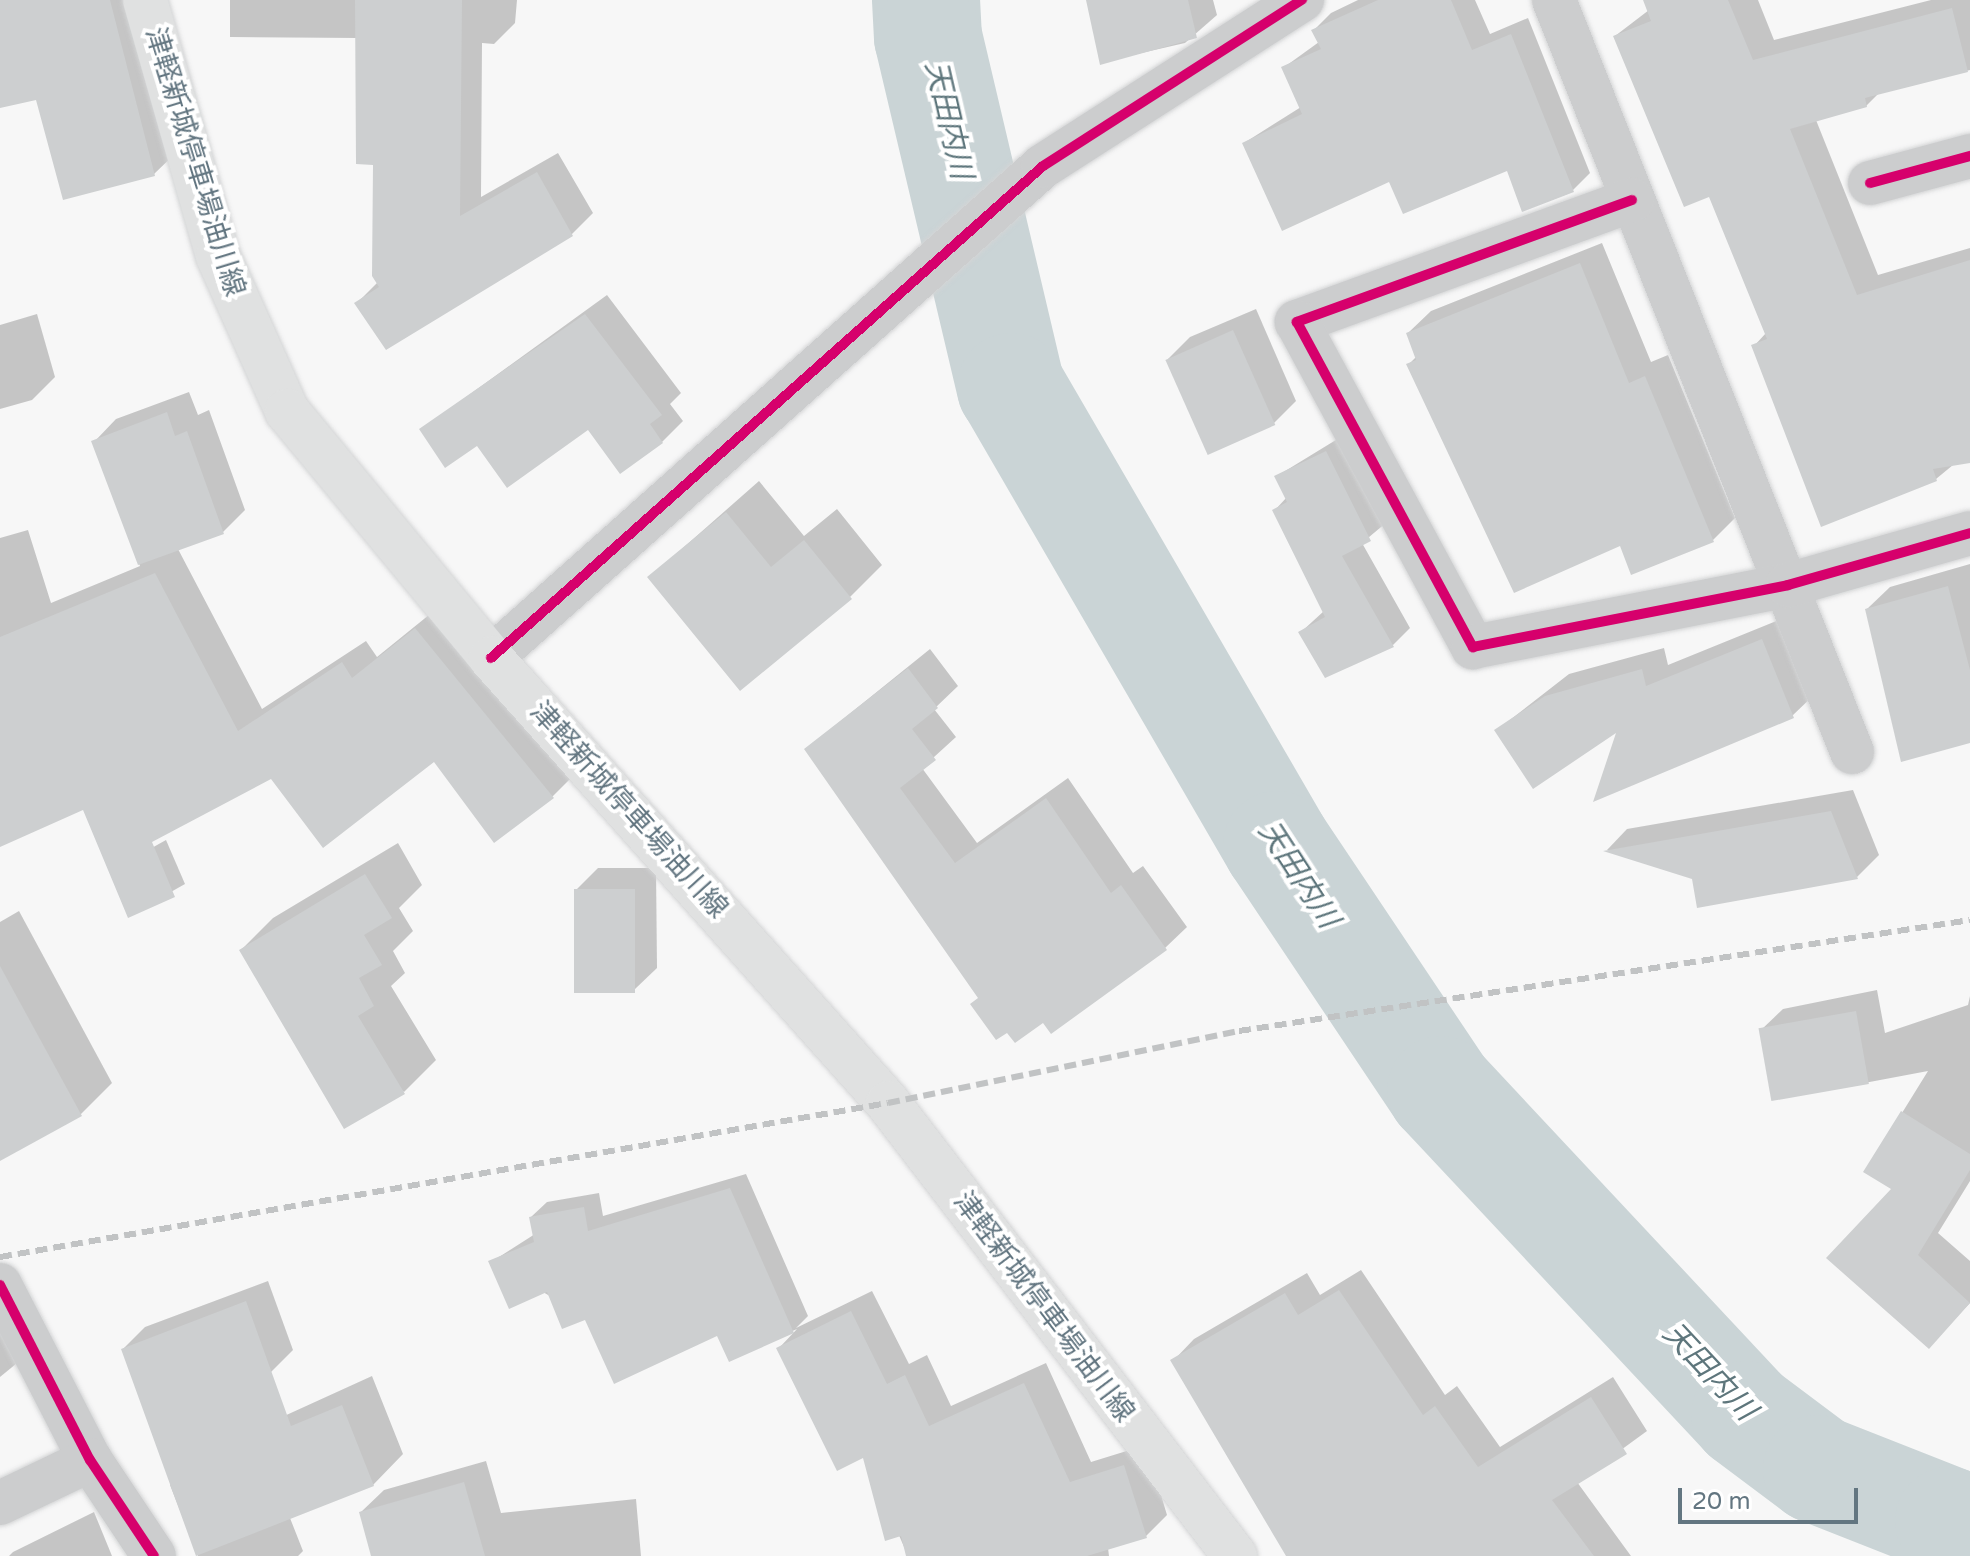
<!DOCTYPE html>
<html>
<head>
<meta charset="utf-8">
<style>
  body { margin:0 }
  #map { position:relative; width:1970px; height:1556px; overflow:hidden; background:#f7f7f7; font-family:"Varela Round","Noto Sans JP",sans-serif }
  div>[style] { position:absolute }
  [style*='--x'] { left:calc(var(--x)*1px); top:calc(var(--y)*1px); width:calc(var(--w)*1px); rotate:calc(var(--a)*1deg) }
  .shadow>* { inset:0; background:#0003 }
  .river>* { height:108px; margin:-54px; padding:0 54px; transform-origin:54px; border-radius:54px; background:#cad4d6 }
  .building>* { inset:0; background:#cdcfd0; transform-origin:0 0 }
  .roads { filter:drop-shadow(0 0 2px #d3d4d5) drop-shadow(0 0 2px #d3d4d5) }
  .minor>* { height:44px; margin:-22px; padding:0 22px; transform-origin:22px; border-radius:22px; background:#cccdce }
  .secondary>* { height:44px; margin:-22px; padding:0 22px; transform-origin:22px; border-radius:22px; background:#e0e1e1 }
  .rail>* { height:6px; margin-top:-3px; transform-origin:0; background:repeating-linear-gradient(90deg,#c1c3c4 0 12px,transparent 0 18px) }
  .cycleway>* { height:10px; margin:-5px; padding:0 5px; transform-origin:5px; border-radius:5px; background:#d6006c }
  span { translate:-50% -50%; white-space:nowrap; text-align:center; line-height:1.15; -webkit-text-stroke:8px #fff; paint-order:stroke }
  .street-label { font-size:28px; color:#637681 }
  .water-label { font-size:30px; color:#5e767c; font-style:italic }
  .scale { position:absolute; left:1678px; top:1488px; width:180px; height:36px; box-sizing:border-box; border:4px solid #637681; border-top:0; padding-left:10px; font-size:24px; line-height:28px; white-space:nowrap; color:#637681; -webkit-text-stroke:6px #fff; paint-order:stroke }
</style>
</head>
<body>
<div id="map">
  <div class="shadow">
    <div style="clip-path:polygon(0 0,139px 0,178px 151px,154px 174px,37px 98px,0 107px)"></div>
    <div style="clip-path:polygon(230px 0,517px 0,515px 23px,494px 44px,482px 43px,481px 197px,558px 153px,593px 213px,572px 234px,386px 347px,357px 303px,378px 282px,375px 163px,358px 38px,230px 37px)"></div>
    <div style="clip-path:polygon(1089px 0,1213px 0,1217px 15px,1185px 43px,1102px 62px)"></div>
    <div style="clip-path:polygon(1358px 0,1475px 0,1490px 34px,1528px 18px,1590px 173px,1573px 190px,1508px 168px,1391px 179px,1244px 143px,1301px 107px,1283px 68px,1319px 42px,1314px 30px,1331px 13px)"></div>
    <div style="clip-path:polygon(1645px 0,1758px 0,1774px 40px,1931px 0,1970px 0,1970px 70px,1879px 93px,1866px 106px,1816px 120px,1878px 275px,1970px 248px,1970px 451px,1936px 479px,1754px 346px,1766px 333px,1710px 195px,1615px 36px,1649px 10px)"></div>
    <div style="clip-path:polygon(1602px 243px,1651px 362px,1668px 355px,1735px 518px,1713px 540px,1632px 572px,1621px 543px,1408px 365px,1417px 356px,1408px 333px,1431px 311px)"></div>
    <div style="clip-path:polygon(607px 295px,681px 393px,670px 404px,683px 421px,662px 442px,588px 427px,478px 443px,422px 429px)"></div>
    <div style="clip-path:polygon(1256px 309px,1296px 401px,1274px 423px,1168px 359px,1190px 337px)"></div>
    <div style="clip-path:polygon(37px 314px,55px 377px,32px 400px,0 409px,0 325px)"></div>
    <div style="clip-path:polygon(189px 392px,198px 415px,209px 410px,245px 510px,223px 532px,178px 549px,262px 709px,366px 641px,377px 657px,440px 606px,576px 773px,553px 796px,495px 840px,435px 759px,148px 779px,0 845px,0 538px,28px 530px,51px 603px,140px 566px,94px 442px,116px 419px)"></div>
    <div style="clip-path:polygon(1344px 435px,1387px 522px,1362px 543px,1410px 628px,1393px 645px,1301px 632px,1324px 611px,1275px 510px,1287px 497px,1277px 476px)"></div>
    <div style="clip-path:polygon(759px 481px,804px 536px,837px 509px,882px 565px,850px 597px,650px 577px)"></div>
    <div style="clip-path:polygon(1970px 564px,1970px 741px,1867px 609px,1890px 587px)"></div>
    <div style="clip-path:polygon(1784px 618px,1815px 694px,1792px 716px,1497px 730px,1569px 674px,1664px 648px,1668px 665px)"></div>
    <div style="clip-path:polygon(930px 649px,958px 686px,934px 709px,956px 737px,922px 768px,977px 843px,1068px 778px,1133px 873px,1143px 866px,1187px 927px,1165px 948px,1044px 1020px,980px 997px,806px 749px)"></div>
    <div style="clip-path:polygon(1853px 790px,1879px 855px,1857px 877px,1694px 878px,1607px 850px,1627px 829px)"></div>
    <div style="clip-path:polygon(166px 840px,185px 884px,130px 915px,123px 864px)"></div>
    <div style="clip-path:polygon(398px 843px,422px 885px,399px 908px,413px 931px,393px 951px,405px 973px,391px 986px,436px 1060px,404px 1092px,241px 950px,273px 918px)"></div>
    <div style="clip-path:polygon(598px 868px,656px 868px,657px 968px,634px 990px,576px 890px)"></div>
    <div style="clip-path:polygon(19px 911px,112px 1083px,80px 1115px,0 1159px,0 922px)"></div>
    <div style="clip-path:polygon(1877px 990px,1885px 1033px,1968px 1005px,1970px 996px,1970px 1181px,1938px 1233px,1970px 1261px,1970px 1303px,1929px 1346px,1894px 1188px,1866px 1171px,1928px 1071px,1774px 1100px,1761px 1030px,1783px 1009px)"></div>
    <div style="clip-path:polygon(746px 1174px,808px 1316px,796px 1328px,872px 1291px,909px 1364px,927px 1355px,951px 1406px,1046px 1363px,1091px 1462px,1146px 1445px,1167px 1515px,1146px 1536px,1108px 1548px,1109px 1556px,908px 1556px,864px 1455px,779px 1348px,797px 1329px,730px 1359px,718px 1333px,586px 1317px,491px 1262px,535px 1234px,531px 1217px,547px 1202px,599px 1193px,603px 1216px)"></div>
    <div style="clip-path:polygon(1361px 1270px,1445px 1395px,1457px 1386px,1500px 1447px,1613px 1377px,1647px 1431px,1577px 1482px,1631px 1556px,1289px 1556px,1173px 1361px,1194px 1339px,1307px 1273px,1320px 1295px)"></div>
    <div style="clip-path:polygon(268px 1281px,293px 1350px,271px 1372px,123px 1349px,145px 1327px)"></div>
    <div style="clip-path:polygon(0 1291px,33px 1350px,0 1377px)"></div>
    <div style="clip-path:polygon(372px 1376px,403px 1454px,373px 1485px,290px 1518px,303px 1551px,298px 1556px,198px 1556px,170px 1485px,201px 1454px)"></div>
    <div style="clip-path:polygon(486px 1461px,501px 1513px,636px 1499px,641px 1556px,374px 1556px,361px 1512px,384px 1490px)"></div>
    <div style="clip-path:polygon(94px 1512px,112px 1556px,9px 1556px,13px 1552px)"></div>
  </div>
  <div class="river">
    <div style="--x:926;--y:0;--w:37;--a:87"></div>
    <div style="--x:928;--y:37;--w:360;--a:76.7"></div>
    <div style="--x:1011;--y:387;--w:530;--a:59.85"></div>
    <div style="--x:1277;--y:845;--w:295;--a:56.2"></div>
    <div style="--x:1441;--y:1090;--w:445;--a:46.9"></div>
    <div style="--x:1745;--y:1415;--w:90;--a:36.9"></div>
    <div style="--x:1817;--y:1469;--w:142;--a:21.5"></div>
    <div style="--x:1949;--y:1521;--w:27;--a:39"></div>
  </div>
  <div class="building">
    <div style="clip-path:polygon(0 0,110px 0,155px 176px,63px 200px,36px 100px,0 108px)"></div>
    <div style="clip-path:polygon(355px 0,462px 0,460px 216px,537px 172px,573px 236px,386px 350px,354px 303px,379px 287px,372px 276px,373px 165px,356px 164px)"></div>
    <div style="clip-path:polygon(1086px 0,1188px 0,1197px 38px,1100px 65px)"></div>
    <div style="clip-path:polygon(1378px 0,1451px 0,1472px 50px,1511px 34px,1574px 192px,1522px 212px,1507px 171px,1403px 214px,1389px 182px,1282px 231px,1242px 143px,1302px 114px,1281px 67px,1321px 49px,1311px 30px)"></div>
    <div style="clip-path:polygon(1643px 0,1728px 0,1753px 60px,1952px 8px,1968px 72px,1865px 98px,1867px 107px,1790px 129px,1857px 295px,1970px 260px,1970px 463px,1933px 469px,1937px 481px,1821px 527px,1751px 345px,1767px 339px,1709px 197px,1684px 207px,1613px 36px,1651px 21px)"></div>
    <div style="clip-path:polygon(1580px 263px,1629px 383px,1645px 376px,1714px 542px,1631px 575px,1620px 546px,1514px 593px,1406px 364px,1416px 360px,1406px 333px)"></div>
    <div style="clip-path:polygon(585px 314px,662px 415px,650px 424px,663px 443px,620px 474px,588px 430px,507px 488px,477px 446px,445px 468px,419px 429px)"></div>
    <div style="left:1233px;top:330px;width:104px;height:74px;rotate:66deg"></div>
    <div style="clip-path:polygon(167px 412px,175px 436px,187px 431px,224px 534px,138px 565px,91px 441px)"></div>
    <div style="clip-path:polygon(1326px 451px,1371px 541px,1342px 556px,1394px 647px,1325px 678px,1298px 632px,1325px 617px,1272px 510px,1287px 502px,1274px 476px)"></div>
    <div style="clip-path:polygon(726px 512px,771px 567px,804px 540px,852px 599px,740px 691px,647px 577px)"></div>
    <div style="clip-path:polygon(155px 573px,238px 731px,342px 662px,352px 678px,415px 628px,554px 798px,494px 843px,434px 762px,323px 848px,271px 779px,152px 842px,175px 897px,128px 918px,83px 810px,0 847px,0 637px)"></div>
    <div style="clip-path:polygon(1948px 586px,1970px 670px,1970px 743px,1901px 762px,1865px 609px)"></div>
    <div style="clip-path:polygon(1762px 639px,1794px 718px,1593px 802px,1616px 733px,1533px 789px,1494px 730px,1545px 696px,1642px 669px,1646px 686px)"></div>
    <div style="clip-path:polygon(908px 668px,938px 708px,912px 729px,936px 760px,900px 788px,955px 863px,1046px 798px,1111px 893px,1121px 885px,1167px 950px,1051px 1034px,1043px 1023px,1015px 1043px,1007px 1033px,996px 1040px,970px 1004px,978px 998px,804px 749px)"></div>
    <div style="clip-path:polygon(1831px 811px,1858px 879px,1697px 908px,1692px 879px,1603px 851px)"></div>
    <div style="clip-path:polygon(365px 874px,392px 918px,364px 935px,382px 965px,359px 978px,374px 1006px,358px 1016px,405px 1094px,344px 1129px,239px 950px)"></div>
    <div style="left:574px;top:889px;width:61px;height:104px"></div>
    <div style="clip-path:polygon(0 966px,82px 1116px,0 1161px)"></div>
    <div style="left:1856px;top:1011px;width:74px;height:99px;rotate:80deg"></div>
    <div style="clip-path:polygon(1901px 1111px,1970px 1154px,1970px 1170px,1918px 1255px,1970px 1303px,1929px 1349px,1826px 1258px,1891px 1189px,1863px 1172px)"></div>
    <div style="clip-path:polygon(730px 1188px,794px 1333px,729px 1362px,717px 1336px,614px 1384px,585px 1320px,562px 1329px,547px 1292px,509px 1309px,488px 1261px,534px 1242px,529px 1217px,584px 1207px,588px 1231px)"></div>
    <div style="clip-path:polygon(1339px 1290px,1423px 1415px,1435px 1406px,1478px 1467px,1591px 1397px,1627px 1454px,1552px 1500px,1594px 1556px,1286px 1556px,1170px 1360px,1285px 1293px,1298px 1315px)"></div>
    <div style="clip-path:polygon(246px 1301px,291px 1426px,342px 1405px,374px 1486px,196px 1556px,121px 1349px)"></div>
    <div style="clip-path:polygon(851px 1311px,887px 1384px,905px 1375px,929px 1426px,1024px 1383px,1070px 1482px,1124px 1465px,1147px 1538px,1087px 1556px,906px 1556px,901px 1536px,885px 1541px,863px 1458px,837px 1471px,776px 1348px)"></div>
    <div style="clip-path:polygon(464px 1482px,485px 1556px,371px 1556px,359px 1512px)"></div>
  </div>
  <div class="roads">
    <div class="minor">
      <div style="--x:1554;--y:0;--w:809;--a:68.38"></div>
      <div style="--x:1870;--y:183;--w:104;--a:-15.1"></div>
      <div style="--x:1632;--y:200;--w:357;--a:160"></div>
      <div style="--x:1297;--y:322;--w:370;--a:61.6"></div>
      <div style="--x:1473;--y:647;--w:321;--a:-11.1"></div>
      <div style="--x:1788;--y:585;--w:189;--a:-15.9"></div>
      <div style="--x:491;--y:658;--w:739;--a:-41.71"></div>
      <div style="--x:1043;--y:166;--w:308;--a:-32.7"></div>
      <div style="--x:0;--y:1285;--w:197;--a:62.8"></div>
      <div style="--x:90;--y:1460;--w:115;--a:56.3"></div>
      <div style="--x:0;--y:1503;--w:100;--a:-25.5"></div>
    </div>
    <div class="secondary">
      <div style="--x:145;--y:0;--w:266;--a:74.1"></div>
      <div style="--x:218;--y:256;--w:170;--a:66"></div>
      <div style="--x:287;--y:411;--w:320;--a:50.4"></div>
      <div style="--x:491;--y:658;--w:596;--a:48.26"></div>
      <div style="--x:888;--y:1103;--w:571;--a:52.55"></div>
    </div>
  </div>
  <div class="rail">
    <div style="--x:0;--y:1257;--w:901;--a:-9.84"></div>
    <div style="--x:888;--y:1103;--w:358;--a:-11.6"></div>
    <div style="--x:1239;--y:1031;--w:739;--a:-8.63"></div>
  </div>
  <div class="cycleway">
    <div style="--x:1870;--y:183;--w:104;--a:-15.1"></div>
    <div style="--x:1632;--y:200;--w:357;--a:160"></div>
    <div style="--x:1297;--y:322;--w:370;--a:61.6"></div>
    <div style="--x:1473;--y:647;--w:321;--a:-11.1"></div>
    <div style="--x:1788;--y:585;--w:189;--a:-15.9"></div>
    <div style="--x:491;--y:658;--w:739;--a:-41.71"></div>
    <div style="--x:1043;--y:166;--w:308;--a:-32.7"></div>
    <div style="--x:0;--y:1285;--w:197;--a:62.8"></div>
    <div style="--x:90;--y:1460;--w:115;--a:56.3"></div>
  </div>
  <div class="street-label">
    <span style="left:195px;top:162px;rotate:73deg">津軽新城停車場油川線</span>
    <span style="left:629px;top:810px;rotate:48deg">津軽新城停車場油川線</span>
    <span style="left:1044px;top:1307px;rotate:53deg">津軽新城停車場油川線</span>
  </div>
  <div class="water-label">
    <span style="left:948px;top:120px;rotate:77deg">天田内川</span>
    <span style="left:1298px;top:875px;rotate:57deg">天田内川</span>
    <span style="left:1709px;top:1372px;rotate:47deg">天田内川</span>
  </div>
  <div class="scale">20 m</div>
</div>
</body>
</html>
